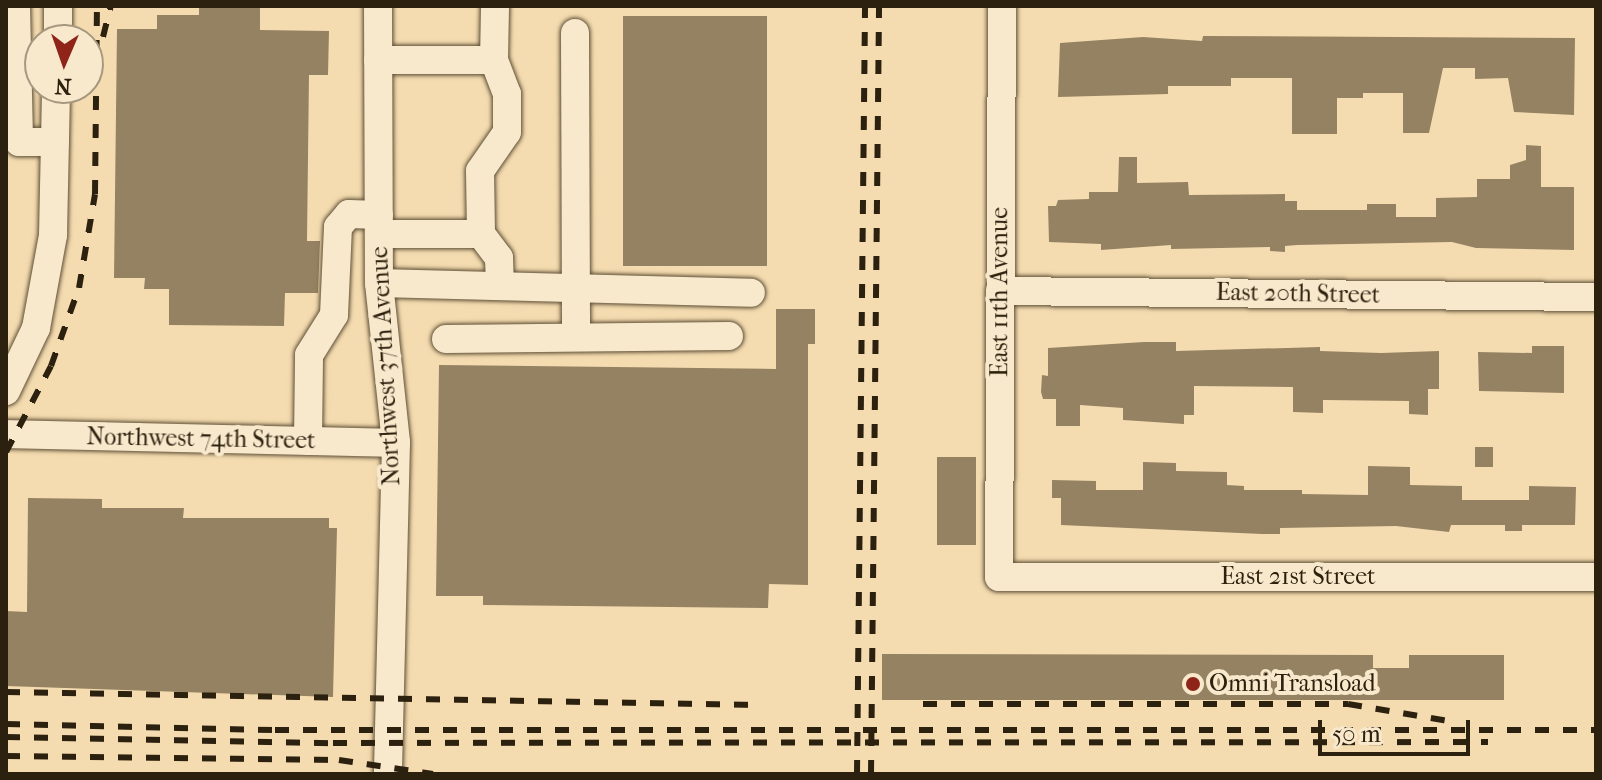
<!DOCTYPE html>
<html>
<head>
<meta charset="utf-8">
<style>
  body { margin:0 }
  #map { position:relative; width:1602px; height:780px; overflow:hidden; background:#f5dcb0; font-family:"IM FELL French Canon",serif }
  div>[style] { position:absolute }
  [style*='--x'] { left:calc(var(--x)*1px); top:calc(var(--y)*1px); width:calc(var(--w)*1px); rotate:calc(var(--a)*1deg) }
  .building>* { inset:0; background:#958262; transform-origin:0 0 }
  .roads { filter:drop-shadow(0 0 2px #5e4f36) drop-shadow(0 0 2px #5e4f36) }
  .minor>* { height:28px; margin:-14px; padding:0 14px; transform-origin:14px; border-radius:14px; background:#f8e8cc }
  .rail>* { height:6px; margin-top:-3px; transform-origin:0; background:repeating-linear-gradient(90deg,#2c200e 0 14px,transparent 0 28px) }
  .dots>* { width:22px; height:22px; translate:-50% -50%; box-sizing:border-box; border:4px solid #f8e8cc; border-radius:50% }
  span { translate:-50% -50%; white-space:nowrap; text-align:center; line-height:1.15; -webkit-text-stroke:8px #f8e8cc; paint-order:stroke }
  .street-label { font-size:24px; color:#2c200e }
  .poi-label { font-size:24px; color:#2c200e }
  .left { translate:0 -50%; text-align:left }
  .frame { position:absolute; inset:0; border:8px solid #2c200e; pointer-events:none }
  .north { position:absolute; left:24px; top:24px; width:80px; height:80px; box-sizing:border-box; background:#f8e8cc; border:2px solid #a69880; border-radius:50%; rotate:182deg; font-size:22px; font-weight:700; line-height:32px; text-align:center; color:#2c200e }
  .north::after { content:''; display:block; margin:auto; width:28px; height:36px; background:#8f2418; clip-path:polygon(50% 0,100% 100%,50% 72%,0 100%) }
  .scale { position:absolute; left:1318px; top:720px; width:152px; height:36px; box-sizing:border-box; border:4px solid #2c200e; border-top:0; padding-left:10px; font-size:24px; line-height:28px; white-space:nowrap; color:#2c200e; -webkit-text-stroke:6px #f8e8cc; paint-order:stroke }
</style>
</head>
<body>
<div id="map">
  <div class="building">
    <div style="clip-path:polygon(199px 6px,260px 6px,260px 30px,329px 31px,328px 75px,309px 75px,307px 241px,320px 241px,318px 293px,285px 293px,284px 326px,169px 325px,169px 289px,144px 289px,145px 278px,114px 278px,117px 29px,157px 29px,157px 15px,199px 15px)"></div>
    <div style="left:767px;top:16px;width:250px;height:144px;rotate:90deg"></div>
    <div style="clip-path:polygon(1203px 36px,1575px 38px,1574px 115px,1514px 112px,1508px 78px,1475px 79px,1475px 68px,1443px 68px,1429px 133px,1403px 133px,1403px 93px,1363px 93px,1363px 98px,1337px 98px,1337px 134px,1292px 134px,1292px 78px,1231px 78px,1231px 86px,1168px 86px,1168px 94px,1058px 97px,1060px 43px,1143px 37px,1202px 41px)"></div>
    <div style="clip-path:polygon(1526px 145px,1541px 146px,1541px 187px,1574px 187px,1574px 250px,1476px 248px,1452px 242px,1297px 245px,1285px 246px,1285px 252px,1270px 251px,1270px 247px,1171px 249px,1171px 245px,1101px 250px,1101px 244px,1049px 242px,1048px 206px,1056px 206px,1058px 200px,1089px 199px,1089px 192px,1118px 192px,1119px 157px,1137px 157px,1137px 183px,1188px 182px,1189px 195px,1285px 194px,1285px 201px,1297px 201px,1297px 210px,1367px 210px,1367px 204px,1396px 204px,1396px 217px,1436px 217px,1436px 198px,1477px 197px,1477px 179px,1510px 179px,1510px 165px,1526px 160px)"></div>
    <div style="clip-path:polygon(776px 309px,815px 309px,815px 344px,808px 344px,808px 585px,769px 584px,768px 608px,483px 605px,483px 596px,436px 596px,439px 365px,776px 369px)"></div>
    <div style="clip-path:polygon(1144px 342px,1176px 342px,1176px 351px,1320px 347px,1320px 351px,1381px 353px,1439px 351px,1439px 389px,1428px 389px,1428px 415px,1409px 414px,1409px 401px,1323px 400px,1323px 413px,1293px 412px,1293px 387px,1194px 386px,1194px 415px,1184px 415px,1184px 424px,1123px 420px,1123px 408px,1080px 405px,1080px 426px,1056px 426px,1056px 399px,1043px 399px,1041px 392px,1042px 375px,1048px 376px,1048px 348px)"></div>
    <div style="clip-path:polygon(1532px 346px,1564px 346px,1564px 393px,1479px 391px,1478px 352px,1532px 353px)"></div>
    <div style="left:1475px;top:447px;width:18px;height:20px"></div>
    <div style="left:937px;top:457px;width:39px;height:88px"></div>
    <div style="clip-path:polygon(1143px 462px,1176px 463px,1176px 471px,1227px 472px,1227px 485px,1244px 486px,1244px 490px,1302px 490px,1302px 494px,1368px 495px,1368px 466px,1410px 467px,1410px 485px,1462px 486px,1462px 500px,1529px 500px,1529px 486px,1576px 487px,1575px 525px,1522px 525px,1522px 531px,1505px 531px,1505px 525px,1451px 525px,1449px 532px,1396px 526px,1280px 528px,1280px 534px,1262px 534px,1061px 525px,1061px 498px,1052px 498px,1052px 480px,1096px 481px,1096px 490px,1143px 490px)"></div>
    <div style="clip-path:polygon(28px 498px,102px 499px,102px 508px,184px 508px,183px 518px,329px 518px,329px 528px,337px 528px,333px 697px,6px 686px,6px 611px,27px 612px)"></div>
    <div style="clip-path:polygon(882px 654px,1373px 655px,1373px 668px,1409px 668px,1409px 655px,1504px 655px,1504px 700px,882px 700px)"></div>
  </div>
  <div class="roads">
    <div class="minor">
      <div style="--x:16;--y:6;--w:136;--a:88.7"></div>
      <div style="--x:19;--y:142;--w:36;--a:0"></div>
      <div style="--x:378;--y:6;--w:277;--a:89.8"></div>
      <div style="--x:379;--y:283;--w:161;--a:83.9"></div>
      <div style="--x:396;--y:443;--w:331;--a:91.4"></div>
      <div style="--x:1002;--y:6;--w:571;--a:90.3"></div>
      <div style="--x:999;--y:577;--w:597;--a:0"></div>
      <div style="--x:575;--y:33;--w:304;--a:89.8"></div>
      <div style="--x:58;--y:40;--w:34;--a:-90"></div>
      <div style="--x:378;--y:60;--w:116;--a:0"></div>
      <div style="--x:379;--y:234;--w:102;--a:0"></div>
      <div style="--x:481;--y:234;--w:30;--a:53"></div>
      <div style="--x:499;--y:258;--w:28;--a:88"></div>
      <div style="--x:481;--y:234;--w:63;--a:-90.9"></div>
      <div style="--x:480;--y:171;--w:47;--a:-55.3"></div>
      <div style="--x:507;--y:132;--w:38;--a:-90"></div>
      <div style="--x:507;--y:94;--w:36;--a:-111"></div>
      <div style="--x:494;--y:60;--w:54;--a:-88.9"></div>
      <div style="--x:379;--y:283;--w:372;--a:1.5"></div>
      <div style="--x:1000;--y:291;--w:596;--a:0.58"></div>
      <div style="--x:446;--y:339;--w:283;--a:-0.6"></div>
      <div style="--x:6;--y:391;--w:70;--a:-64.5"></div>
      <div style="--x:36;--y:328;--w:95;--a:-79.6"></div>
      <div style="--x:53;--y:235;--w:147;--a:-88.8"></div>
      <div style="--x:6;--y:434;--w:390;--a:1.3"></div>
      <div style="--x:308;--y:441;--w:86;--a:-89.3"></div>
      <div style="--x:309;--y:355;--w:47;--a:-58"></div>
      <div style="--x:334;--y:315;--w:88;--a:-87.4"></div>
      <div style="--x:338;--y:227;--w:17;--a:-50"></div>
      <div style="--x:349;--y:214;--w:30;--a:2"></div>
    </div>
  </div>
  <div class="rail">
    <div style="--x:103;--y:37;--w:32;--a:-76"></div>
    <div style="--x:6;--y:452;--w:97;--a:-62.4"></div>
    <div style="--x:51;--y:366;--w:83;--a:-70.3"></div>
    <div style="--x:79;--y:288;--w:95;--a:-80.3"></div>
    <div style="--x:95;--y:194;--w:188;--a:-89.4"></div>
    <div style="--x:6;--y:692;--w:753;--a:0.99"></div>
    <div style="--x:923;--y:704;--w:425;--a:0"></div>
    <div style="--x:1348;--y:704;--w:108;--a:9.6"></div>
    <div style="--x:6;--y:724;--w:269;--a:1.3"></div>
    <div style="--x:275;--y:730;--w:1321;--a:0"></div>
    <div style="--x:6;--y:737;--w:327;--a:1.1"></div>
    <div style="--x:333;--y:743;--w:1155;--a:-0.05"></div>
    <div style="--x:6;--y:756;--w:333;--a:0.7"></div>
    <div style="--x:339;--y:760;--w:95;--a:8.5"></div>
    <div style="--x:857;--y:774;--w:768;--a:-89.4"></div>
    <div style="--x:871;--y:774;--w:768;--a:-89.4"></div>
  </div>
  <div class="dots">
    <div style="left:1193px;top:684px;background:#8f2418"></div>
  </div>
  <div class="street-label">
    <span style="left:1000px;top:292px;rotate:-90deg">East 11th Avenue</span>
    <span style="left:1298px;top:294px;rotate:1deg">East 20th Street</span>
    <span style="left:386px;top:366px;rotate:-93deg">Northwest 37th Avenue</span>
    <span style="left:201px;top:439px;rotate:1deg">Northwest 74th Street</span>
    <span style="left:1298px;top:577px">East 21st Street</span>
  </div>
  <div class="poi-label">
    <span class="left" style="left:1209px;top:684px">Omni Transload</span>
  </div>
  <div class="frame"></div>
  <div class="north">N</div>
  <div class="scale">50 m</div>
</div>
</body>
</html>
